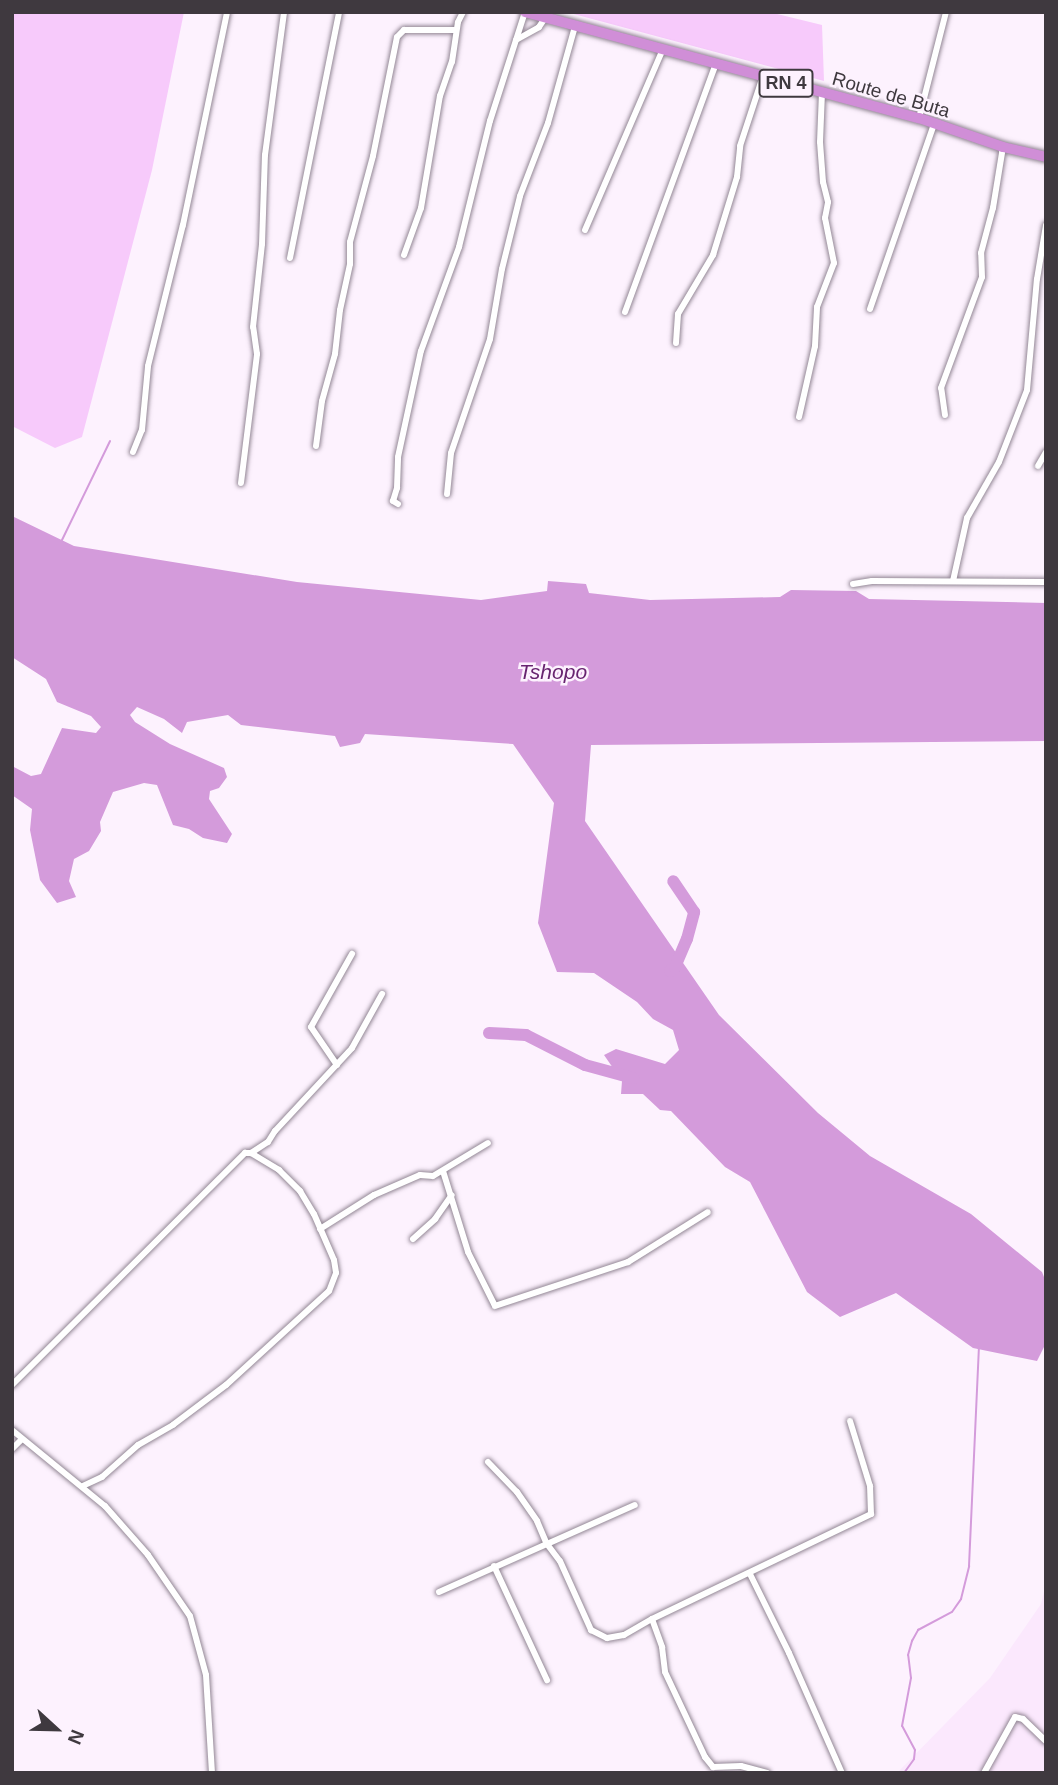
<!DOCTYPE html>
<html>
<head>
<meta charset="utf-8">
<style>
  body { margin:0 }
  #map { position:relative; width:1058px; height:1785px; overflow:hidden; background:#fdf2fe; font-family:Helvetica,sans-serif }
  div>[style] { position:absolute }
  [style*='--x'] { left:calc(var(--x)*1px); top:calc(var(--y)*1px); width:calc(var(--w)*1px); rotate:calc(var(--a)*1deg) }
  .built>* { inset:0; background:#fbe8fd }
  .green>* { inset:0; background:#f7cafb }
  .water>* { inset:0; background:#d49bdb }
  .stream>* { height:2px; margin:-1px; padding:0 1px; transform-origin:1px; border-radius:1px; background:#d49bdb }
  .river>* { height:12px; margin:-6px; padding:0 6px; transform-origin:6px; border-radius:6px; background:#d49bdb }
  .roads { filter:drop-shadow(0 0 2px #938795) drop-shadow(0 0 2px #938795) }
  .minor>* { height:6px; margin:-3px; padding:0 3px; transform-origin:3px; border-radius:3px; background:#fff }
  .trunk>* { height:10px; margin:-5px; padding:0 5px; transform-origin:5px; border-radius:5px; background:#d08ed7 }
  span { translate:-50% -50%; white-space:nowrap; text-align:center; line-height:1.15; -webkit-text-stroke:5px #fdf2fe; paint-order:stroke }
  .shield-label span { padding:2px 5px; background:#fdf2fe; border:2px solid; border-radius:5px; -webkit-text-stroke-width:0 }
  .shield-label { font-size:18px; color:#3f393f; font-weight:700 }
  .street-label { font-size:19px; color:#3f393f }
  .water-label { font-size:21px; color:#682470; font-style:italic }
  .frame { position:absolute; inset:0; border:14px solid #3f393f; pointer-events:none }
  .north { position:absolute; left:21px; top:1694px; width:70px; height:70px; -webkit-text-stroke:5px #fdf2fe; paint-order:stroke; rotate:112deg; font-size:19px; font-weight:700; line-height:28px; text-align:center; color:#3f393f }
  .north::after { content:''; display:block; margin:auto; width:24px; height:32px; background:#3f393f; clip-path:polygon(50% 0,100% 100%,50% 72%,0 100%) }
</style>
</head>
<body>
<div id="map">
  <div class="built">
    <div style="clip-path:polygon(1046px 1583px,1046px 1773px,897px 1773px,990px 1678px,1041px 1604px)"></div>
  </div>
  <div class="green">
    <div style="clip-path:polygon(12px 12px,184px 12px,152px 170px,82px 437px,55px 448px,12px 426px)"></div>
    <div style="clip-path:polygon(566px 12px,769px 12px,822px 25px,824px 81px)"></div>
  </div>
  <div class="water">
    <div style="clip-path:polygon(12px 516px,74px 546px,297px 582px,481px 600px,547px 591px,548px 581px,586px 584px,589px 593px,650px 600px,780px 597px,791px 590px,856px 591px,869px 599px,1046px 603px,1046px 741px,591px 745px,585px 821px,719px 1015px,818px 1113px,870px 1156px,971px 1214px,1042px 1272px,1046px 1282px,1046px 1343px,1037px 1361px,973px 1348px,896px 1293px,840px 1317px,807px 1292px,750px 1182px,725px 1167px,671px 1111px,660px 1110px,643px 1094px,621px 1094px,622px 1081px,604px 1055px,616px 1049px,665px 1064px,679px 1050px,673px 1030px,653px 1019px,637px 1002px,594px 973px,557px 972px,538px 923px,554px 803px,513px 744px,365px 734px,360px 743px,340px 747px,335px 736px,241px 725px,228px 715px,187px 722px,182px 733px,164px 719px,137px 707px,130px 715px,135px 722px,170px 744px,224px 768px,227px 777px,219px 788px,210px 791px,209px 799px,232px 834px,227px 843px,203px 838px,189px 829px,173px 825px,157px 785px,144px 783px,113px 792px,100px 822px,101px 831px,89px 851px,74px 859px,69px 881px,76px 897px,57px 903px,40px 880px,30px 830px,32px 809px,12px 795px,12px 766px,31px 776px,41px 774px,62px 728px,96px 733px,101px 727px,91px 716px,57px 702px,46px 679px,12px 657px)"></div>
  </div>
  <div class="stream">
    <div style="--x:62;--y:540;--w:110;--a:-64.1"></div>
    <div style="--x:904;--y:1773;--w:17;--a:-54"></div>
    <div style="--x:914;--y:1759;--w:9;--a:-84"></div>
    <div style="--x:915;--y:1750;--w:27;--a:-118"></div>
    <div style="--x:902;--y:1726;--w:49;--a:-79.4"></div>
    <div style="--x:911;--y:1678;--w:23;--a:-97"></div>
    <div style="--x:908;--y:1655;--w:15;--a:-74"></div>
    <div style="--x:912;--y:1641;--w:13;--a:-61"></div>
    <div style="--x:918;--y:1630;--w:38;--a:-28"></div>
    <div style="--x:952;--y:1612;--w:16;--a:-55"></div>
    <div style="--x:961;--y:1599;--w:34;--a:-76"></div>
    <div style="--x:969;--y:1566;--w:219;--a:-87.4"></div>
  </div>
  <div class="river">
    <div style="--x:670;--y:971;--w:6;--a:-39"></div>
    <div style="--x:675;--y:967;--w:30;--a:-67"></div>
    <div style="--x:687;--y:939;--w:28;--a:-75"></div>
    <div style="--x:694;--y:912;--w:37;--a:-124"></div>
    <div style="--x:489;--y:1033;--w:37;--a:3"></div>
    <div style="--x:526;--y:1035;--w:66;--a:27"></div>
    <div style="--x:585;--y:1065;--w:50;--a:15.2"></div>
  </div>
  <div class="roads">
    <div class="minor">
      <div style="--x:516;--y:40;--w:26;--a:-29"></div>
      <div style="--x:539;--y:27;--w:11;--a:-56"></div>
      <div style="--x:919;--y:118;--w:109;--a:-75.7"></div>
      <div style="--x:585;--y:230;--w:197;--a:-66.7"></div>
      <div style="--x:404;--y:255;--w:50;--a:-70.1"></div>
      <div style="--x:421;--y:208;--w:114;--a:-80.4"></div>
      <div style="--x:440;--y:96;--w:36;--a:-71"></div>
      <div style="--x:452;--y:62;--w:40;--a:-81.5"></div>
      <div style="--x:458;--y:22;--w:11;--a:-63"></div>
      <div style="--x:290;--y:258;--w:251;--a:-78.7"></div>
      <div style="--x:870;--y:309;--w:196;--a:-70.9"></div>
      <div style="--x:625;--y:312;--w:265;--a:-69.9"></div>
      <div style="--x:676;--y:343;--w:29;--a:-86"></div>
      <div style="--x:678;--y:314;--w:69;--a:-59.3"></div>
      <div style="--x:713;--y:255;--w:82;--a:-72.9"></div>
      <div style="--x:737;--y:177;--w:31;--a:-84"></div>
      <div style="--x:740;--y:146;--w:74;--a:-71.8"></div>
      <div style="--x:945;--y:415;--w:27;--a:-98"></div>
      <div style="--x:941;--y:388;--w:118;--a:-69.7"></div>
      <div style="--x:982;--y:277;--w:24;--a:-92"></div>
      <div style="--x:981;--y:253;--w:47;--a:-75.1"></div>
      <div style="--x:993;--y:208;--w:62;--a:-80.7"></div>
      <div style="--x:799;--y:417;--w:73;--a:-77.3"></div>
      <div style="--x:815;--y:346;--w:39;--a:-87"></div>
      <div style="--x:817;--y:307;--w:47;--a:-68.9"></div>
      <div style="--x:834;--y:263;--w:46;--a:-101.3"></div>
      <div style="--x:825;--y:218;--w:16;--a:-79"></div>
      <div style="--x:828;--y:202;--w:21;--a:-104"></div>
      <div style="--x:823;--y:182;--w:40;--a:-94.3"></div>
      <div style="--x:820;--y:142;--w:49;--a:-87.7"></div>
      <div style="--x:316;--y:446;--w:45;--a:-82.4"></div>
      <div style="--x:322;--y:401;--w:49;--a:-74.5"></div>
      <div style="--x:335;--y:354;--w:44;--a:-83.5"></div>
      <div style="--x:340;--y:310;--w:47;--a:-77.7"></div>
      <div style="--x:350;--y:264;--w:22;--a:-90"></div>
      <div style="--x:350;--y:242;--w:89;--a:-75"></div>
      <div style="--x:373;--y:156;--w:121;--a:-78.6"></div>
      <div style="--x:397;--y:37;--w:10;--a:-45"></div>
      <div style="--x:404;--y:30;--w:52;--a:0"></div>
      <div style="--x:133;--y:452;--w:24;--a:-68"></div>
      <div style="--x:142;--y:430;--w:64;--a:-84.6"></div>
      <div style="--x:148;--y:366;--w:145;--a:-76.1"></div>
      <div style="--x:183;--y:225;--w:217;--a:-78.3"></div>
      <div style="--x:1038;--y:466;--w:16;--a:-60"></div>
      <div style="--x:241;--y:483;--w:130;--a:-82.9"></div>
      <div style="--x:257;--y:354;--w:27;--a:-98"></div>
      <div style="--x:253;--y:327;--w:83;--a:-83.8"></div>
      <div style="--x:262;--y:244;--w:89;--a:-88.1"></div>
      <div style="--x:265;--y:155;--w:144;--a:-82.4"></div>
      <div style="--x:447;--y:494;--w:41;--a:-84.4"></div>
      <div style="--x:451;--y:453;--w:120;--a:-71.1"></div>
      <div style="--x:490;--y:339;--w:71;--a:-80.3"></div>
      <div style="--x:502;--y:269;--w:75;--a:-76.1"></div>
      <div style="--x:520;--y:196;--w:78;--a:-69"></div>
      <div style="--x:548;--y:123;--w:101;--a:-74.4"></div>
      <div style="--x:398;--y:504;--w:6;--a:-149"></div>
      <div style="--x:393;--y:501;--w:14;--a:-73"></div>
      <div style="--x:397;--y:488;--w:31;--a:-88"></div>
      <div style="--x:398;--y:457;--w:108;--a:-77.8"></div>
      <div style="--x:421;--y:351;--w:111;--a:-69.9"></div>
      <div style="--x:459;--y:247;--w:130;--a:-76.2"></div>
      <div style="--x:490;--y:121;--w:114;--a:-72.2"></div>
      <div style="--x:953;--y:581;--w:65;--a:-77.5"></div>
      <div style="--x:967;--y:518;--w:64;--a:-60.3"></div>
      <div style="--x:999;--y:462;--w:77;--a:-68.7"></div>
      <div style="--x:1027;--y:390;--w:111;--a:-84.9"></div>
      <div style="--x:1037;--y:279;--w:55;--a:-80.5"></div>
      <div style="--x:853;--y:584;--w:19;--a:-9"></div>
      <div style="--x:872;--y:581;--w:174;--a:0.3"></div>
      <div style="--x:337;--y:1065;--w:46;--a:-124.4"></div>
      <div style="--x:311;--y:1027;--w:84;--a:-60.7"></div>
      <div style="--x:251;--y:1153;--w:20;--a:-33"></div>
      <div style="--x:268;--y:1142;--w:13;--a:-58"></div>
      <div style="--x:275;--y:1131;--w:113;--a:-47.1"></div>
      <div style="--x:352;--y:1048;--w:62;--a:-60.9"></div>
      <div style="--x:443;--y:1171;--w:85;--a:72.8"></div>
      <div style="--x:468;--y:1252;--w:60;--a:63.4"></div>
      <div style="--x:495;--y:1306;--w:140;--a:-18.3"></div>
      <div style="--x:628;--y:1262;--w:94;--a:-32"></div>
      <div style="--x:320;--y:1229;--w:64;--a:-32.2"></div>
      <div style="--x:374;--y:1195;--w:50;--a:-23.5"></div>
      <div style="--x:420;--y:1175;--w:13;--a:4"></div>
      <div style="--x:433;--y:1176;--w:64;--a:-31"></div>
      <div style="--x:413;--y:1239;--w:30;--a:-42"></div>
      <div style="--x:435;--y:1219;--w:29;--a:-55"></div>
      <div style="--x:12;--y:1385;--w:329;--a:-44.9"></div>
      <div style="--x:245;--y:1153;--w:6;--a:0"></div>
      <div style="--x:251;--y:1153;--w:33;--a:31"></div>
      <div style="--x:279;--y:1170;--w:30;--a:45"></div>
      <div style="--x:300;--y:1191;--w:27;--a:59"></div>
      <div style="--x:314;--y:1214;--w:50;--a:66.5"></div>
      <div style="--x:334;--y:1260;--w:13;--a:81"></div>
      <div style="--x:336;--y:1273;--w:19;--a:111"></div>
      <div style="--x:329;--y:1291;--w:139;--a:137.6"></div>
      <div style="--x:226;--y:1385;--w:66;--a:143"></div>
      <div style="--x:173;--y:1425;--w:40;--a:150.3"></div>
      <div style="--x:138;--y:1445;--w:48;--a:138.4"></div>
      <div style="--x:102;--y:1477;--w:21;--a:155"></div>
      <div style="--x:12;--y:1430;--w:120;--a:39.3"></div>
      <div style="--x:105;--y:1506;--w:65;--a:48.7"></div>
      <div style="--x:148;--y:1555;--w:74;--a:55.5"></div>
      <div style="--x:190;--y:1616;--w:61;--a:74.8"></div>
      <div style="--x:206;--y:1675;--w:98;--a:86.5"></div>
      <div style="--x:12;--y:1449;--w:14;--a:-45"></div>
      <div style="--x:488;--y:1462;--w:42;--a:46"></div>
      <div style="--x:517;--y:1492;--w:35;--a:55"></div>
      <div style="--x:537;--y:1521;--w:25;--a:67"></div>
      <div style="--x:547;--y:1544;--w:96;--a:-23.9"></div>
      <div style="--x:494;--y:1566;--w:126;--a:65.1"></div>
      <div style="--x:750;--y:1574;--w:88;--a:63.7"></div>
      <div style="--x:789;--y:1653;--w:131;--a:66.2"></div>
      <div style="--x:439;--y:1592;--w:118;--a:-24"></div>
      <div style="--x:547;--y:1544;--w:21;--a:53"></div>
      <div style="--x:560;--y:1561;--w:76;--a:65.8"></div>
      <div style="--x:591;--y:1630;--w:18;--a:27"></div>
      <div style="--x:607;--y:1638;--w:17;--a:-10"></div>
      <div style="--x:624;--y:1635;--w:32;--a:-30"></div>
      <div style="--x:652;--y:1619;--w:243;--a:-25.6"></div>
      <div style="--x:871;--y:1514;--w:28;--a:-92"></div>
      <div style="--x:870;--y:1486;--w:68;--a:-107.1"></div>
      <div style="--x:652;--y:1619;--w:30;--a:70"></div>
      <div style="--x:662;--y:1647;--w:25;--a:83"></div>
      <div style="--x:665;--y:1672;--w:94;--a:64.8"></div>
      <div style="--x:705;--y:1757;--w:13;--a:51"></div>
      <div style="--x:713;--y:1767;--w:28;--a:-2"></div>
      <div style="--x:741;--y:1766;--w:27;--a:15"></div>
      <div style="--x:984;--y:1773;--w:64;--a:-61"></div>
      <div style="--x:1015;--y:1717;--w:8;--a:14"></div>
      <div style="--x:1023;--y:1719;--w:32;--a:44"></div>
    </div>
    <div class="trunk">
      <div style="--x:525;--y:12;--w:408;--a:15.1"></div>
      <div style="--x:919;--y:118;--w:89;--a:19"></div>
      <div style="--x:1003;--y:147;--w:44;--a:13.1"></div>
    </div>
  </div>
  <div class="shield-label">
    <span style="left:786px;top:83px">RN 4</span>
  </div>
  <div class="street-label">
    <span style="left:891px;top:95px;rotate:16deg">Route de Buta</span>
  </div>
  <div class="water-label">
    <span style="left:553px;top:672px">Tshopo</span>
  </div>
  <div class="frame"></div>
  <div class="north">N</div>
</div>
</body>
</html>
